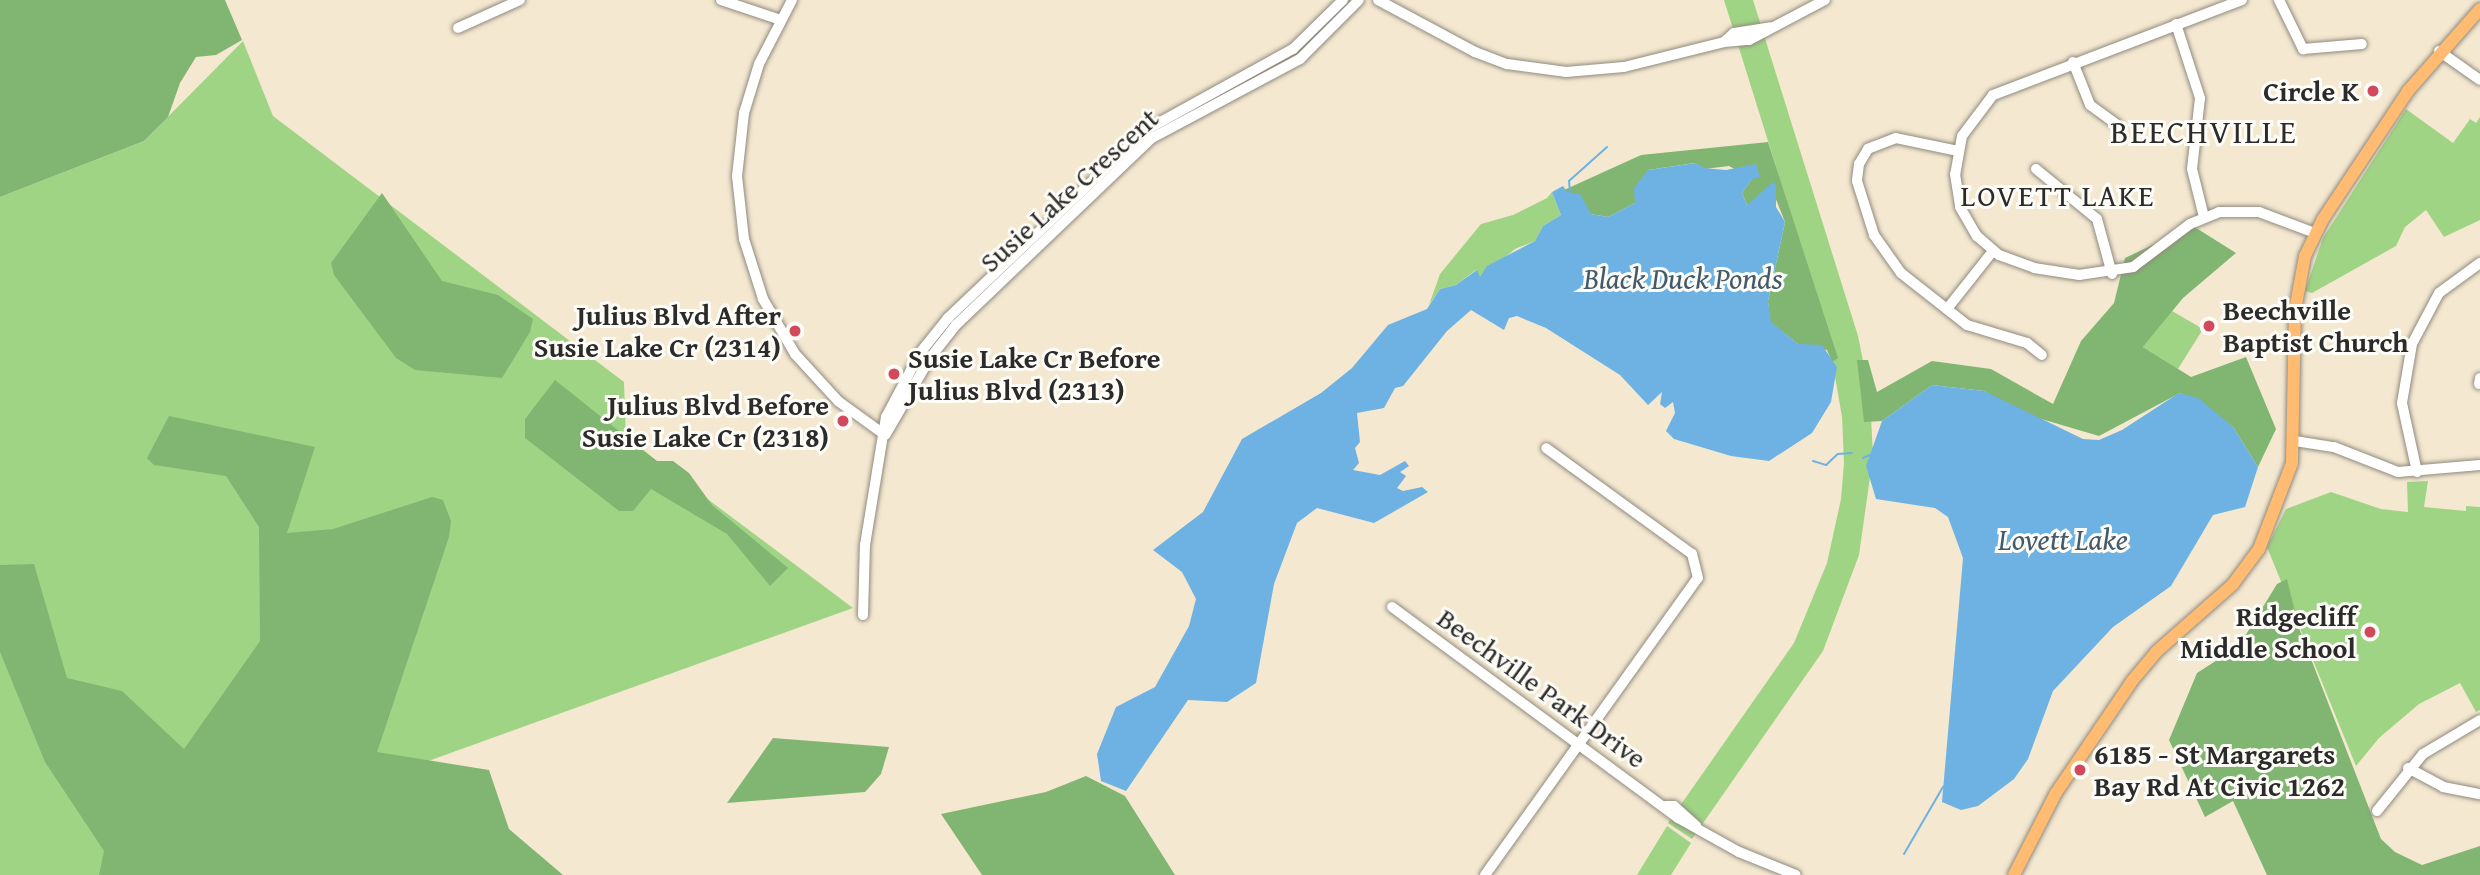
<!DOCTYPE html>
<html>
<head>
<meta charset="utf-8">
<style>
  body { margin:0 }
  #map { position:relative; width:2480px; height:875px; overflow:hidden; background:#f4e8d1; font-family:"Gentium Book Plus",serif }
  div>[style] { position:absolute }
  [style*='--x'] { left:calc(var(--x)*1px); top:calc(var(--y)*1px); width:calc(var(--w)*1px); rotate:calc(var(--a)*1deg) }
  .green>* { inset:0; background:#a0d485 }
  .forest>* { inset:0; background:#80b672 }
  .water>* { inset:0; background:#6db2e3 }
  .stream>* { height:2px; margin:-1px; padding:0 1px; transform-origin:1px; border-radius:1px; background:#6db2e3 }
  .roads { filter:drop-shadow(0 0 2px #908a7e) drop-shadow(0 0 2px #908a7e) }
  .minor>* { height:10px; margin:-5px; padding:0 5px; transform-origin:5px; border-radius:5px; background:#fff }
  .major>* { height:12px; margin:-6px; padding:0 6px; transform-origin:6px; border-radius:6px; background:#ffbb71 }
  .dots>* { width:19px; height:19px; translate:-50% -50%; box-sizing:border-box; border:4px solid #fdfcf7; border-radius:50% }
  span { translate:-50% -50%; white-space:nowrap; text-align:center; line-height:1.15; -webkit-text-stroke:6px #fdfcf7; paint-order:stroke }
  .poi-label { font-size:28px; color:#2b2b2b; font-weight:700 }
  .right { translate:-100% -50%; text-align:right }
  .left { translate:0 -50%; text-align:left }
  .street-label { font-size:28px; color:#2b2b2b }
  .neighbourhood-label { font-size:30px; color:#2b2b2b; letter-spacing:2px }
  .water-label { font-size:30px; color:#425a6b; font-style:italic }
  .quarter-label { font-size:32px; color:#2b2b2b; letter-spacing:2px }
</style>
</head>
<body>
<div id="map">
  <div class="green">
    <div style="clip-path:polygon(1724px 0,1753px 0,1858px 336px,1870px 396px,1873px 456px,1859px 555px,1823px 651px,1692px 839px,1668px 823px,1794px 643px,1827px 563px,1841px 499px,1844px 463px,1842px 417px,1827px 330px)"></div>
    <div style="clip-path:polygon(243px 41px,273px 116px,624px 382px,626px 438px,853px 608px,112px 875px,0 875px,0 197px,144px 141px)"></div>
    <div style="clip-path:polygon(2406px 109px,2453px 143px,2470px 119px,2476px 123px,2480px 117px,2480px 220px,2444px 237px,2426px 210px,2405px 227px,2396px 246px,2312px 293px,2305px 291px,2323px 238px)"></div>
    <div style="clip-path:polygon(1552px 192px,1561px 215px,1543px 226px,1535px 241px,1515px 249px,1480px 278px,1476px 270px,1456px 285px,1440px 289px,1429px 305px,1440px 274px,1481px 224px,1513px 215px,1547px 198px)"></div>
    <div style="clip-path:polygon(2172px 311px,2203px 329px,2178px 369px,2143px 347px)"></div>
    <div style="clip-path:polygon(2428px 481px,2424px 507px,2466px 511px,2466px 506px,2480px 507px,2480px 710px,2476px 712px,2460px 683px,2419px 704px,2379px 738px,2356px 766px,2267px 547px,2286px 509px,2331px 492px,2381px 509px,2408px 512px,2407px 482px)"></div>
    <div style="clip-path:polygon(1667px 826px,1691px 843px,1671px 875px,1637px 875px)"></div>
  </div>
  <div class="forest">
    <div style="clip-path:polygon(0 0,225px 0,242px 40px,216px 55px,196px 57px,180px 83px,168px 117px,144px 141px,0 197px)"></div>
    <div style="clip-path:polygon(1768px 142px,1838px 358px,1832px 362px,1827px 350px,1798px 344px,1770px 322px,1768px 301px,1785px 222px,1773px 192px,1747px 205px,1742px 193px,1752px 179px,1729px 166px,1704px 169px,1695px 163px,1648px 170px,1635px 203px,1608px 217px,1591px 214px,1564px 190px,1641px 155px)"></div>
    <div style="clip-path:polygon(382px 193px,442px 281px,498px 295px,533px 319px,530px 332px,502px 378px,415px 370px,396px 358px,334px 275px,331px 263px)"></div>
    <div style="clip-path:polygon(2193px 226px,2236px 253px,2183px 298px,2143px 347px,2191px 377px,2246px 357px,2276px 429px,2258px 467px,2233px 427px,2180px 393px,2099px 436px,2024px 414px,1984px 391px,1932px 385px,1882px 421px,1864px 422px,1857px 360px,1868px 360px,1877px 392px,1932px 361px,1991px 369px,2053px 404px,2081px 341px,2114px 303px,2125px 258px)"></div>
    <div style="clip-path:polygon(555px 380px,657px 461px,673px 461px,689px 473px,712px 505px,788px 568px,770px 586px,727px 534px,651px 489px,633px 511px,619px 511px,525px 438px,525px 419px)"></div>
    <div style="clip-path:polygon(169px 416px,315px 447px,287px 533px,333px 529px,432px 497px,443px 500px,451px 521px,449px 537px,377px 752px,489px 770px,509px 829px,563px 875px,99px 875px,104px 851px,45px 762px,0 652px,0 565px,34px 564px,67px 678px,122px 691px,184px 749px,260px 641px,259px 527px,226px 476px,154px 465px,147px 458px)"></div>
    <div style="clip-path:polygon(2287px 579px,2299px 628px,2381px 839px,2395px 852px,2422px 865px,2480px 846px,2480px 875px,2267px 875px,2233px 801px,2205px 817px,2169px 740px,2197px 673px,2239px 646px,2277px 584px)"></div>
    <div style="clip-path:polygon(773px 738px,889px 747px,881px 774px,865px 792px,727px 803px)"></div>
    <div style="clip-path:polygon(1086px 776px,1125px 796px,1175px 875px,982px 875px,941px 814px,1046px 792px)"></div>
  </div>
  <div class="water">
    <div style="clip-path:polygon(1696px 163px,1704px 168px,1726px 170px,1756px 164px,1760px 177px,1752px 179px,1742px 193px,1747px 205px,1773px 182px,1776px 185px,1776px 207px,1785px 222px,1768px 301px,1771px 322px,1798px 344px,1822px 345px,1837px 367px,1831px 402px,1812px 433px,1769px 461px,1731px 456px,1674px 439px,1666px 431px,1675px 413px,1673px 402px,1665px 408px,1660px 404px,1662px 392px,1648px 405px,1620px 375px,1546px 328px,1517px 316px,1509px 318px,1504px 330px,1471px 310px,1447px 331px,1403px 386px,1395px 388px,1384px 408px,1357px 413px,1360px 442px,1355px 448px,1359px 463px,1353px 470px,1380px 475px,1405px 461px,1409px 466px,1400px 472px,1406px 476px,1397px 488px,1403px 491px,1422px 487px,1428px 492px,1374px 523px,1317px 508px,1297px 523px,1274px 584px,1256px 683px,1227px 702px,1188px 700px,1126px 791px,1101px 781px,1097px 754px,1116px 707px,1155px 687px,1189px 626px,1196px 599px,1182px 572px,1153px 550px,1203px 512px,1242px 439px,1321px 393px,1352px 368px,1388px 325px,1427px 309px,1440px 289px,1456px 285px,1477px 270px,1480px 277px,1487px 266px,1535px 241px,1543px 226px,1561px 215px,1552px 192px,1563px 186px,1567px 192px,1580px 194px,1591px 214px,1608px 217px,1635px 203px,1634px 188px,1648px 170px)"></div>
    <div style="clip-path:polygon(1932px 385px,1984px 391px,2083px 439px,2099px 440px,2122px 430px,2179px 393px,2198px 398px,2233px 427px,2258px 467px,2245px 507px,2213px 515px,2171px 586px,2113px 627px,2053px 691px,2028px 759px,2014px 779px,1978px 806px,1961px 810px,1942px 802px,1963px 558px,1948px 517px,1935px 508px,1876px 499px,1866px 466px,1882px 421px)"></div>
  </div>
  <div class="stream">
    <div style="--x:1570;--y:192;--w:11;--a:-95"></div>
    <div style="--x:1569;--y:181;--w:51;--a:-41.8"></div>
    <div style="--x:1863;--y:458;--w:8;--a:-23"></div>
    <div style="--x:1813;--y:461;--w:14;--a:17"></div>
    <div style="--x:1826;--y:465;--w:16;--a:-43"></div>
    <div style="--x:1838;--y:454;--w:14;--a:-4"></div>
    <div style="--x:1904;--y:854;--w:78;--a:-59.8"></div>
  </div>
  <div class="roads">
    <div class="minor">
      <div style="--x:721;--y:0;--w:63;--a:18.4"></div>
      <div style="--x:792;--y:0;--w:72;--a:117.3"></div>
      <div style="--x:759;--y:64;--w:51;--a:107"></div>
      <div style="--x:744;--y:113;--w:63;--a:96.3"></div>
      <div style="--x:737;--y:176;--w:63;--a:83.7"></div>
      <div style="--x:744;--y:239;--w:63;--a:72.4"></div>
      <div style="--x:763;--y:299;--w:64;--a:59.8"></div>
      <div style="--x:795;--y:354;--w:64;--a:47.5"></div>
      <div style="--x:838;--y:401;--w:58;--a:35.9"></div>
      <div style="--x:1378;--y:0;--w:110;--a:28.2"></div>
      <div style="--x:1475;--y:52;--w:34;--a:21"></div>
      <div style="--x:1507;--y:64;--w:60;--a:7.7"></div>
      <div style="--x:1566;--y:72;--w:58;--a:-4.9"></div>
      <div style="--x:1624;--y:67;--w:103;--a:-14"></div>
      <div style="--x:1724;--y:42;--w:25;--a:-5"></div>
      <div style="--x:1749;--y:40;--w:86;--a:-27.8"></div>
      <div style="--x:2242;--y:0;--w:267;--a:159.1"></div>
      <div style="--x:1993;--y:95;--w:51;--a:127.1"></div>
      <div style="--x:1962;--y:136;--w:39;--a:100"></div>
      <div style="--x:1955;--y:174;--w:33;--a:81"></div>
      <div style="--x:1960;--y:207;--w:34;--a:60"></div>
      <div style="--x:1977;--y:236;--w:29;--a:41"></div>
      <div style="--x:1999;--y:255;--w:37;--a:20"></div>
      <div style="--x:2034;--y:268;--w:46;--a:8.8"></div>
      <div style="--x:2079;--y:275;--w:55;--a:-8.4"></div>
      <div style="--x:2133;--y:267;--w:71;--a:-37"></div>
      <div style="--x:2190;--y:224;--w:31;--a:-22"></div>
      <div style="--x:2219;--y:212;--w:40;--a:0"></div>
      <div style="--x:2259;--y:212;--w:60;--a:20.6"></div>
      <div style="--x:2279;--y:0;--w:55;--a:63.9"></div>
      <div style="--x:2303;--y:49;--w:59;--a:-4.8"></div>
      <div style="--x:2176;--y:24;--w:78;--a:72"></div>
      <div style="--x:2200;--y:98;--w:71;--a:96.4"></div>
      <div style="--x:2192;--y:169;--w:49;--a:76"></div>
      <div style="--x:458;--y:28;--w:68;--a:-24.3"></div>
      <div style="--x:1724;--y:42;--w:13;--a:-42"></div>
      <div style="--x:1734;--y:33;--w:36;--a:-9"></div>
      <div style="--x:2439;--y:51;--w:50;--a:35.3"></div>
      <div style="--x:2073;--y:62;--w:46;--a:68.4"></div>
      <div style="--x:2090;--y:105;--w:34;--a:36"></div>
      <div style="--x:1958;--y:151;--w:63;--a:-168.2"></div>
      <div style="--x:1896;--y:138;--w:30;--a:159"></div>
      <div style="--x:1868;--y:149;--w:17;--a:121"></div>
      <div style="--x:1859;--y:164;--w:17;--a:97"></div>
      <div style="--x:1857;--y:181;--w:57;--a:72.5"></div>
      <div style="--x:1874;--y:235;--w:47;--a:54.6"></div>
      <div style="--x:1901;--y:273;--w:84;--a:38.2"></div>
      <div style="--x:1967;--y:325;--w:63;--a:16.7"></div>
      <div style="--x:2027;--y:343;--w:19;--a:39"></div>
      <div style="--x:2036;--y:169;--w:79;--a:39.3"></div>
      <div style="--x:2097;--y:219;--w:57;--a:74.7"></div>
      <div style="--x:1947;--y:309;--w:74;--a:-51.6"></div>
      <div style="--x:2479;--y:384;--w:6;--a:-81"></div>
      <div style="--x:886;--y:434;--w:88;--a:-59.9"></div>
      <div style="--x:930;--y:358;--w:42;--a:-51.8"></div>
      <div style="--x:956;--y:325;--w:271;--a:-43.7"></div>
      <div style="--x:1152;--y:138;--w:168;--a:-28.1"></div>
      <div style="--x:1300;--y:59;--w:83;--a:-45"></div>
      <div style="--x:2295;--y:441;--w:39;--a:9"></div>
      <div style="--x:2334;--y:447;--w:69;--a:21.3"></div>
      <div style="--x:2398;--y:472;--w:82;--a:-4.9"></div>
      <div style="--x:2417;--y:472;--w:71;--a:-102.3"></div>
      <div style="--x:2402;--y:403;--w:60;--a:-80.4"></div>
      <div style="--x:2412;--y:344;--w:58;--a:-62.1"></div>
      <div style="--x:2439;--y:293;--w:51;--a:-36.2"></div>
      <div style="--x:1392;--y:607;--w:355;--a:36.4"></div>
      <div style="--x:1678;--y:818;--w:70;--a:29.1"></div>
      <div style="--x:1739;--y:852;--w:61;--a:22"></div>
      <div style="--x:863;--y:615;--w:70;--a:-88.4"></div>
      <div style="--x:865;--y:545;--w:130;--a:-80.7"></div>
      <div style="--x:886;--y:417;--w:72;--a:-62"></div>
      <div style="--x:920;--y:353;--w:45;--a:-51.3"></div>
      <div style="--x:948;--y:318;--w:273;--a:-43.5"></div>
      <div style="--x:1146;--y:130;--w:168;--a:-28.9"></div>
      <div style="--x:1293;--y:49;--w:70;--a:-44.4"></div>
      <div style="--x:2408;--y:768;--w:40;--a:28"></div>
      <div style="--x:2443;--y:787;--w:38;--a:11"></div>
      <div style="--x:1666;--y:806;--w:8;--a:0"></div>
      <div style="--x:1674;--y:806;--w:30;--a:42"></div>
      <div style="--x:2377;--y:811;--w:73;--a:-51.1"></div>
      <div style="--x:2423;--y:754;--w:66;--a:-30.8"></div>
      <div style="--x:1485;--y:875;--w:365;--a:-54.4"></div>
      <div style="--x:1698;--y:578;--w:25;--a:-104"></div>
      <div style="--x:1692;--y:554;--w:180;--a:-144"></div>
    </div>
    <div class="major">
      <div style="--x:2014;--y:875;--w:92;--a:-62.9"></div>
      <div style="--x:2056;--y:793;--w:135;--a:-55.8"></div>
      <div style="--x:2132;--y:681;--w:38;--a:-50"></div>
      <div style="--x:2156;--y:652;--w:103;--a:-41.4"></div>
      <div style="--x:2233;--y:584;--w:44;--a:-53.4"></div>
      <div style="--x:2259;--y:549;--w:92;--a:-69"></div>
      <div style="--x:2292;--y:463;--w:153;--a:-88.9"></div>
      <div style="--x:2295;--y:310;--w:55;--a:-79.5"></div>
      <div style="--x:2305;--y:256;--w:41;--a:-64.1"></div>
      <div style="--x:2323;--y:219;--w:154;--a:-56.4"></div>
      <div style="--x:2408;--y:91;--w:109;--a:-48.7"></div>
    </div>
  </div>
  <div class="dots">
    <div style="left:2373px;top:91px;background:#d1495b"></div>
    <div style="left:2209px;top:326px;background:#d1495b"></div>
    <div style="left:795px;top:331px;background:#d1495b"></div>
    <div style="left:894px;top:374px;background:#d1495b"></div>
    <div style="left:843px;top:421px;background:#d1495b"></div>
    <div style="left:2370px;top:632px;background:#d1495b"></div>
    <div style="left:2080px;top:770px;background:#d1495b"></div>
  </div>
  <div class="poi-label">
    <span class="right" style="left:2359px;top:91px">Circle K</span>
    <span class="left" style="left:2223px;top:326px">Beechville<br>Baptist Church</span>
    <span class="right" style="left:781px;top:331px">Julius Blvd After<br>Susie Lake Cr (2314)</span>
    <span class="left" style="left:908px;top:374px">Susie Lake Cr Before<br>Julius Blvd (2313)</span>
    <span class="right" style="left:829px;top:421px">Julius Blvd Before<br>Susie Lake Cr (2318)</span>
    <span class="right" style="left:2356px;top:632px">Ridgecliff<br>Middle School</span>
    <span class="left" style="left:2094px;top:770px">6185 - St Margarets<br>Bay Rd At Civic 1262</span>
  </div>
  <div class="street-label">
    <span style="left:1069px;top:190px;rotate:-42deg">Susie Lake Crescent</span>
    <span style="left:1542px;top:688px;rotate:36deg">Beechville Park Drive</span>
  </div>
  <div class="neighbourhood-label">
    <span style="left:2058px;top:195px">LOVETT LAKE</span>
  </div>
  <div class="water-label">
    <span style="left:1683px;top:278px">Black Duck Ponds</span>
    <span style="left:2063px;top:539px">Lovett Lake</span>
  </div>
  <div class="quarter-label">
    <span style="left:2204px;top:132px">BEECHVILLE</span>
  </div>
</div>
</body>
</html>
